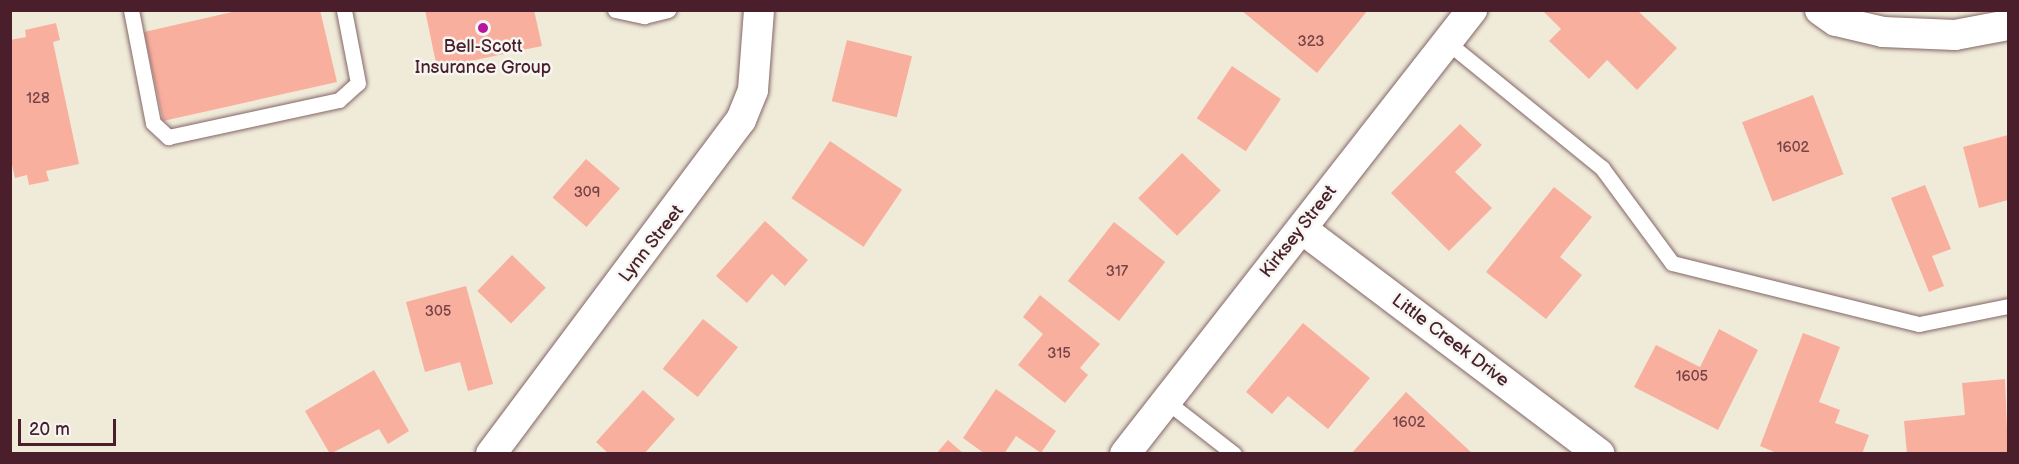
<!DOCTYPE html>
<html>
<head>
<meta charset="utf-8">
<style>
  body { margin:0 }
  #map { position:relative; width:2019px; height:464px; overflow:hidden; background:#f0ebd9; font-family:"Balsamiq Sans",sans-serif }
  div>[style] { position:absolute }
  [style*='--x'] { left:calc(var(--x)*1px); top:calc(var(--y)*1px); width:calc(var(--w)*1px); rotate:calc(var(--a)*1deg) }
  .building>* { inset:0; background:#f9af9e; transform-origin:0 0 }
  .roads { filter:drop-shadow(0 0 2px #846668) drop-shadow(0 0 2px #846668) }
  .lane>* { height:15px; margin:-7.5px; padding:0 7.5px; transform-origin:7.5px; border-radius:7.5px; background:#fff }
  .street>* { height:30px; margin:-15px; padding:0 15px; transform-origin:15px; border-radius:15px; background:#fff }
  .dots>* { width:16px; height:16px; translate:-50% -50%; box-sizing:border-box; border:3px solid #f6f6f2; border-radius:50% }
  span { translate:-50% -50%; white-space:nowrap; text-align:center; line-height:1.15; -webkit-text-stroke:5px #f6f6f2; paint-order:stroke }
  .number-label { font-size:15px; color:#764348 }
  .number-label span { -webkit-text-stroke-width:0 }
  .poi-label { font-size:18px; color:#4a1f2b }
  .street-label { font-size:18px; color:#4a1f2b }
  .frame { position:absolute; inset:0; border:12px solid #4a1f2b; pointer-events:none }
  .scale { position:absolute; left:18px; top:419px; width:98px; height:27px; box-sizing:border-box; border:3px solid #4a1f2b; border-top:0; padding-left:8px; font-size:18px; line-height:21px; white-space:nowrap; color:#4a1f2b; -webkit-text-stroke:4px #f6f6f2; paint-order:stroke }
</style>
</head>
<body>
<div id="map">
  <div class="building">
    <div style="clip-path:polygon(241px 10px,320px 10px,337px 82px,163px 121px,144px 32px)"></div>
    <div style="clip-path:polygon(425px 10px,534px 10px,542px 46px,437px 68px)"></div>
    <div style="clip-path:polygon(1241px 10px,1368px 10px,1317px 73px)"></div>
    <div style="clip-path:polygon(1542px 10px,1637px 10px,1677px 48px,1637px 90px,1607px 60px,1589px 79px,1549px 41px,1561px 29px)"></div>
    <div style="clip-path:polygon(56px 23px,60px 40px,53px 42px,79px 164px,46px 171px,49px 181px,29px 185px,27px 175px,15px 178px,10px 156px,10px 40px,26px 37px,25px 30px)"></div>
    <div style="left:847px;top:40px;width:67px;height:63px;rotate:14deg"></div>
    <div style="left:1232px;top:66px;width:59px;height:63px;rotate:34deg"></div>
    <div style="left:1813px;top:95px;width:85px;height:76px;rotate:69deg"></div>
    <div style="clip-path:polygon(1460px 124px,1482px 145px,1455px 172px,1492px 208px,1449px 251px,1391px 193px)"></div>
    <div style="clip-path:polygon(2008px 135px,2008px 200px,1979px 208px,1963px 147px)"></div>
    <div style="left:830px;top:141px;width:87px;height:69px;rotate:34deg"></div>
    <div style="left:1182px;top:153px;width:54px;height:63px;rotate:44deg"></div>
    <div style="left:586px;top:159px;width:45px;height:51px;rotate:41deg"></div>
    <div style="clip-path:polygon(1925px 185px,1951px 249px,1932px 256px,1944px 286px,1929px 292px,1891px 198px)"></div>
    <div style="clip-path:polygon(1554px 187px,1592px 217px,1560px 257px,1582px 275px,1546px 319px,1486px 272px)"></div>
    <div style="clip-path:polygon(765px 221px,808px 260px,785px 286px,772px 274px,747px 303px,716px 276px)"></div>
    <div style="left:1114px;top:222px;width:65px;height:75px;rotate:38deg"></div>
    <div style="left:512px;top:255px;width:47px;height:50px;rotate:44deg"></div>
    <div style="clip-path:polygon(466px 286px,493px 384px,468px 391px,460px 362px,425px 372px,406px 302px)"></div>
    <div style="clip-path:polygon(1040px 295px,1100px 344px,1080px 368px,1088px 375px,1065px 403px,1018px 365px,1043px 334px,1023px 317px)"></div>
    <div style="left:703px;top:319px;width:45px;height:64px;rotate:39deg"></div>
    <div style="clip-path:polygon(1303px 323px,1370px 378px,1328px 429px,1288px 396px,1272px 414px,1246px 392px)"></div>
    <div style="clip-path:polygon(1719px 329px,1758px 350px,1718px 430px,1634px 387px,1656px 345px,1700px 367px)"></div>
    <div style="clip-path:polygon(1803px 333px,1840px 347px,1819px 402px,1840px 410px,1835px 423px,1869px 435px,1862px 454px,1779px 454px,1760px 446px)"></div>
    <div style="clip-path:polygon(374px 370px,409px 431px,388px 444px,379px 429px,330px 454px,305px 411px)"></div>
    <div style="clip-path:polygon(2005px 379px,2008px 454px,1907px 454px,1904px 421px,1965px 415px,1962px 383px)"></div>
    <div style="clip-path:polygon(996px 389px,1056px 431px,1041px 453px,1016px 436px,1004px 454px,985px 454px,963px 438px)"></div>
    <div style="clip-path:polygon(643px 390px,675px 419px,644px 454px,609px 454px,596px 442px)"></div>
    <div style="clip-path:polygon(1406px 392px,1473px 454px,1351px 454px)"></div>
    <div style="clip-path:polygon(948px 440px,964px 454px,936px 454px)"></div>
  </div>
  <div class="roads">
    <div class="lane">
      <div style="--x:131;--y:10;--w:115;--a:79"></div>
      <div style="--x:153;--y:123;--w:21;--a:43"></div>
      <div style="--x:168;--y:137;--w:175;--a:-12.2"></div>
      <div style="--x:339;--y:100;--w:25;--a:-42"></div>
      <div style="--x:358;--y:83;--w:74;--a:-100.9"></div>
      <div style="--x:615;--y:10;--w:30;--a:12"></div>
      <div style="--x:644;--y:16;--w:25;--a:-14"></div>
      <div style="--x:1447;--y:42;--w:200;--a:39.1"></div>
      <div style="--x:1602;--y:168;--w:118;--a:53.6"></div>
      <div style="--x:1672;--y:263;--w:254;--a:13.9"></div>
      <div style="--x:1919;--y:324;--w:91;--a:-11.4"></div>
      <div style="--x:1166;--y:401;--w:86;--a:37.9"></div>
    </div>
    <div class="street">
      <div style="--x:1820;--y:10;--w:19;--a:35"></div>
      <div style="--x:1836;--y:21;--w:48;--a:13.2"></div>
      <div style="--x:1883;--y:32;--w:72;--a:2.4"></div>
      <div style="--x:1955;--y:35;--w:54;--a:-10.7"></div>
      <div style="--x:1302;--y:229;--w:373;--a:37.1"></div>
      <div style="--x:491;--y:454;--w:417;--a:-53.2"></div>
      <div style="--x:741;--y:120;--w:32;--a:-68"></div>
      <div style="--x:753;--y:90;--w:80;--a:-85.7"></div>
      <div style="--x:1125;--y:454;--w:564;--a:-51.99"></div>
    </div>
  </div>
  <div class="dots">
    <div style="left:483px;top:28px;background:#b5179e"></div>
  </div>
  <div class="number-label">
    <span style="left:1311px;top:42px">323</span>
    <span style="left:38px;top:99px">128</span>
    <span style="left:1793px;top:148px">1602</span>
    <span style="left:587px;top:193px">309</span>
    <span style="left:1117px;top:272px">317</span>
    <span style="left:438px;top:312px">305</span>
    <span style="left:1059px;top:354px">315</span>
    <span style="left:1692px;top:377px">1605</span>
    <span style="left:1409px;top:423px">1602</span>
  </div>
  <div class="poi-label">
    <span style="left:483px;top:58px">Bell-Scott<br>Insurance Group</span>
  </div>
  <div class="street-label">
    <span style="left:1299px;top:232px;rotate:-52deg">Kirksey Street</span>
    <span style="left:652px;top:244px;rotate:-52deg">Lynn Street</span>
    <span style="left:1450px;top:341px;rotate:37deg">Little Creek Drive</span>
  </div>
  <div class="frame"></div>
  <div class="scale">20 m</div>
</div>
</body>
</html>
